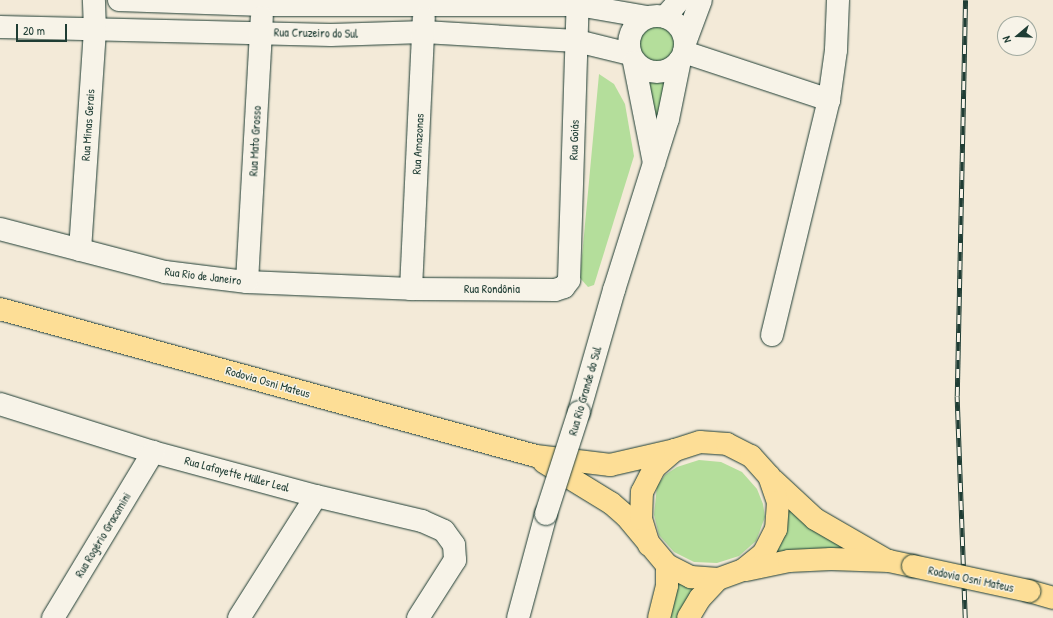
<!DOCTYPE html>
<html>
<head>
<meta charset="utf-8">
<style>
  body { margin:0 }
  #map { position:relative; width:1053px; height:618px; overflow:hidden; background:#f3ead8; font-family:"Patrick Hand",sans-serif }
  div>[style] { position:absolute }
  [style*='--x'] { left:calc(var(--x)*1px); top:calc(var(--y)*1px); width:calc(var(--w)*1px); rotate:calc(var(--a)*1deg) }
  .green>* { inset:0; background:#b4de9b }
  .round { border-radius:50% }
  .roads { filter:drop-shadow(0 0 1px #1f3d34) drop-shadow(0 0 1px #1f3d34) }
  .minor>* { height:22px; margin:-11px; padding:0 11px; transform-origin:11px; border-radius:11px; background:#f7f3e8 }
  .minor>.ring { margin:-11px; padding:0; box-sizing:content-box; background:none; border:22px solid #f7f3e8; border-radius:50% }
  .major>* { height:22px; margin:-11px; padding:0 11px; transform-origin:11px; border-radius:11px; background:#fdde96 }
  .rail>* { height:4.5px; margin-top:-2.25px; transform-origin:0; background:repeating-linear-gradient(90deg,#f7f3e8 0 9px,#1f3d34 0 18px); box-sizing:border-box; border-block:1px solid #1f3d34 }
  .bridges { filter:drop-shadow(0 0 1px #1f3d34) drop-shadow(0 0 1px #1f3d34) }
  .minor-bridge>* { height:22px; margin:-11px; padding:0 11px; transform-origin:11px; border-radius:11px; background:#f7f3e8 }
  .major-bridge>* { height:22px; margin:-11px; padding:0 11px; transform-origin:11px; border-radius:11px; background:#fdde96 }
  span { translate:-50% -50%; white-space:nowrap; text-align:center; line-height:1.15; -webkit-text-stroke:3px #f7f3e8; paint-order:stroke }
  .street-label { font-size:12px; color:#1f3d34 }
  .north { position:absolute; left:997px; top:16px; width:40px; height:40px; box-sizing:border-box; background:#f7f3e8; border:1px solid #a1aaa0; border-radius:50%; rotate:251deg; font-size:11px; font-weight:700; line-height:16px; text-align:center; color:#1f3d34 }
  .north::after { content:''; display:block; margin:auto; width:14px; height:18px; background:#1f3d34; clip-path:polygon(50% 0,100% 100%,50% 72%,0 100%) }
  .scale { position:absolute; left:16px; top:24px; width:51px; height:18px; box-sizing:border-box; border:2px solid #1f3d34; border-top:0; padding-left:5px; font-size:12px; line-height:14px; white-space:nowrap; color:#1f3d34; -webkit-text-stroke:3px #f7f3e8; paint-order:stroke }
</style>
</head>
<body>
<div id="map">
  <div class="green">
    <div class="round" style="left:636px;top:24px;width:42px;height:42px"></div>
    <div style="clip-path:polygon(599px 74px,614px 84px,625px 104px,634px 156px,594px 285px,588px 287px,580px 278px)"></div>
    <div style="clip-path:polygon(675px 74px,656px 141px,643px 81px)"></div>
    <div style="clip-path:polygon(699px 460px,721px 462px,742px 472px,757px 489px,763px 504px,765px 517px,756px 541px,739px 556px,717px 563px,694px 562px,674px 552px,659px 535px,654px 515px,657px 486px,665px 475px,677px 467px)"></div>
    <div style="clip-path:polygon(788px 507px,861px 551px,771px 555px)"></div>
    <div style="clip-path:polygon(672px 577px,702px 589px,682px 618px,666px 618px)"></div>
  </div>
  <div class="roads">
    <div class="minor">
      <div style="--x:119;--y:0;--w:144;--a:2"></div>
      <div style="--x:263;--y:5;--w:315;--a:0"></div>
      <div style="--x:578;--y:5;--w:70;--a:9.9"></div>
      <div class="ring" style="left:629px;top:16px;width:34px;height:34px"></div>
      <div style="--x:665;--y:17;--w:23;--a:-49"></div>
      <div style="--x:0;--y:27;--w:331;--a:1.4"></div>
      <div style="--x:331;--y:35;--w:93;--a:-1.8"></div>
      <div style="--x:424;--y:32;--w:153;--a:3.4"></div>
      <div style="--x:577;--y:41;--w:55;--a:13.8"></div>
      <div style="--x:685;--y:43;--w:46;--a:-69.6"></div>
      <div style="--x:684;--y:52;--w:153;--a:18.3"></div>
      <div style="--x:634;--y:62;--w:103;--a:78.8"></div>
      <div style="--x:0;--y:229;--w:171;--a:14.6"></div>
      <div style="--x:165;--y:272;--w:83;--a:7"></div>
      <div style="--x:247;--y:282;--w:164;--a:2.4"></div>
      <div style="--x:411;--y:289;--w:144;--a:0.4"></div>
      <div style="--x:555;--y:290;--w:9;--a:-18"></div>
      <div style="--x:564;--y:287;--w:9;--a:-54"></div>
      <div style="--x:569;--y:280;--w:280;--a:-88.2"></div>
      <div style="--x:80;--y:250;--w:220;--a:-86.1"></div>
      <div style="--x:95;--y:31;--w:31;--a:-92"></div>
      <div style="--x:247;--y:282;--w:265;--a:-86.8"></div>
      <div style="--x:411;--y:289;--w:271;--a:-87.3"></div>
      <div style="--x:772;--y:335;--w:242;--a:-76.4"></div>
      <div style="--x:829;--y:100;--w:50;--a:-82"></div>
      <div style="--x:836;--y:50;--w:50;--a:-87.7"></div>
      <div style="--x:0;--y:404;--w:160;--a:17.4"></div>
      <div style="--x:153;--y:452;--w:169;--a:15.1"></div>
      <div style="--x:316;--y:496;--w:109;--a:13.3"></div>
      <div style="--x:422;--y:521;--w:24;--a:24"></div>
      <div style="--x:444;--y:531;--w:17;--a:54"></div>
      <div style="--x:454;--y:545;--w:15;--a:86"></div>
      <div style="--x:455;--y:560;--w:69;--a:122.5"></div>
      <div style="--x:579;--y:412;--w:127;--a:-74"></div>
      <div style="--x:614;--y:290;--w:179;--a:-72.5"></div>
      <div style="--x:668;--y:119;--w:60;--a:-78.5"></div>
      <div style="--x:53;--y:618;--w:194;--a:-58.9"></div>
      <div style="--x:239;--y:618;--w:144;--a:-57.7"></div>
      <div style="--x:518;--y:618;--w:108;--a:-74.9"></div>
    </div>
    <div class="major">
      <div style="--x:0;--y:309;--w:556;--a:15.34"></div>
      <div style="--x:536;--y:456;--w:75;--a:6.9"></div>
      <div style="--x:610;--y:465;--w:67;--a:-13"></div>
      <div style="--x:544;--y:462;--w:79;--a:31.5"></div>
      <div style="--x:611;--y:503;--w:20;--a:41"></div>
      <div style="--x:626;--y:516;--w:64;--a:50.1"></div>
      <div style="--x:667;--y:565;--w:27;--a:27"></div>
      <div style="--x:691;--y:577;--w:27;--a:4"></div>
      <div style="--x:773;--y:480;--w:57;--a:42.9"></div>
      <div style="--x:815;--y:519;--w:82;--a:30"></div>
      <div style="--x:649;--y:545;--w:27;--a:-107"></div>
      <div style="--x:641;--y:519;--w:27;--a:-88"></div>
      <div style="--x:642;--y:492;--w:27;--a:-63"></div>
      <div style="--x:654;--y:468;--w:28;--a:-41"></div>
      <div style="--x:675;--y:450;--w:26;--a:-18"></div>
      <div style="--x:700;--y:442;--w:27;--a:4"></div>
      <div style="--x:727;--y:444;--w:27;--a:27"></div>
      <div style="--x:751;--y:456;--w:27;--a:48"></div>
      <div style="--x:769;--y:476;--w:28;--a:71"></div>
      <div style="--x:778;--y:502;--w:27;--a:94"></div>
      <div style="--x:776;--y:529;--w:27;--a:117"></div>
      <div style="--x:764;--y:553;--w:27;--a:141"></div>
      <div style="--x:743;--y:570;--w:27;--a:160"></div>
      <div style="--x:718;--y:579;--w:26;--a:133"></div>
      <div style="--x:700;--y:598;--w:23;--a:121"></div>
      <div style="--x:746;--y:570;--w:44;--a:-11.8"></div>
      <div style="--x:789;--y:561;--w:42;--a:-2.7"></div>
      <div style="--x:831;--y:559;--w:58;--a:2"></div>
      <div style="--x:889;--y:561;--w:25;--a:12"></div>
      <div style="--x:1029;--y:591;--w:25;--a:16"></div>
      <div style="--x:659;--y:618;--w:34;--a:-76"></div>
      <div style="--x:667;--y:585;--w:20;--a:-90"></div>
    </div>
  </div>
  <div class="rail">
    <div style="--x:965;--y:618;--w:222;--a:-92.1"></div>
    <div style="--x:957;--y:396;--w:396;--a:-88.8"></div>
  </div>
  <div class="bridges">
    <div class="minor-bridge">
      <div style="--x:546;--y:514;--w:107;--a:-72.1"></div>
    </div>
    <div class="major-bridge">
      <div style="--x:913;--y:566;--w:119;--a:12.2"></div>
    </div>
  </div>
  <div class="street-label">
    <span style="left:316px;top:33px;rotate:1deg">Rua Cruzeiro do Sul</span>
    <span style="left:88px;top:125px;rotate:-86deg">Rua Minas Gerais</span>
    <span style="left:574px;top:140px;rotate:-88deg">Rua Goiás</span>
    <span style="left:255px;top:141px;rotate:-87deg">Rua Mato Grosso</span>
    <span style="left:418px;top:144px;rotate:-87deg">Rua Amazonas</span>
    <span style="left:203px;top:276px;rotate:7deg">Rua Rio de Janeiro</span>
    <span style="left:492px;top:289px">Rua Rondônia</span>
    <span style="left:268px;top:382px;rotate:16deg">Rodovia Osni Mateus</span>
    <span style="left:585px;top:391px;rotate:-74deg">Rua Rio Grande do Sul</span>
    <span style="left:237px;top:474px;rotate:15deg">Rua Lafayette Müller Leal</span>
    <span style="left:103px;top:535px;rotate:-59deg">Rua Rogério Gracomini</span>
    <span style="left:971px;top:579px;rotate:12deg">Rodovia Osni Mateus</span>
  </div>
  <div class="north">N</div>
  <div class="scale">20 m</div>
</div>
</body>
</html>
